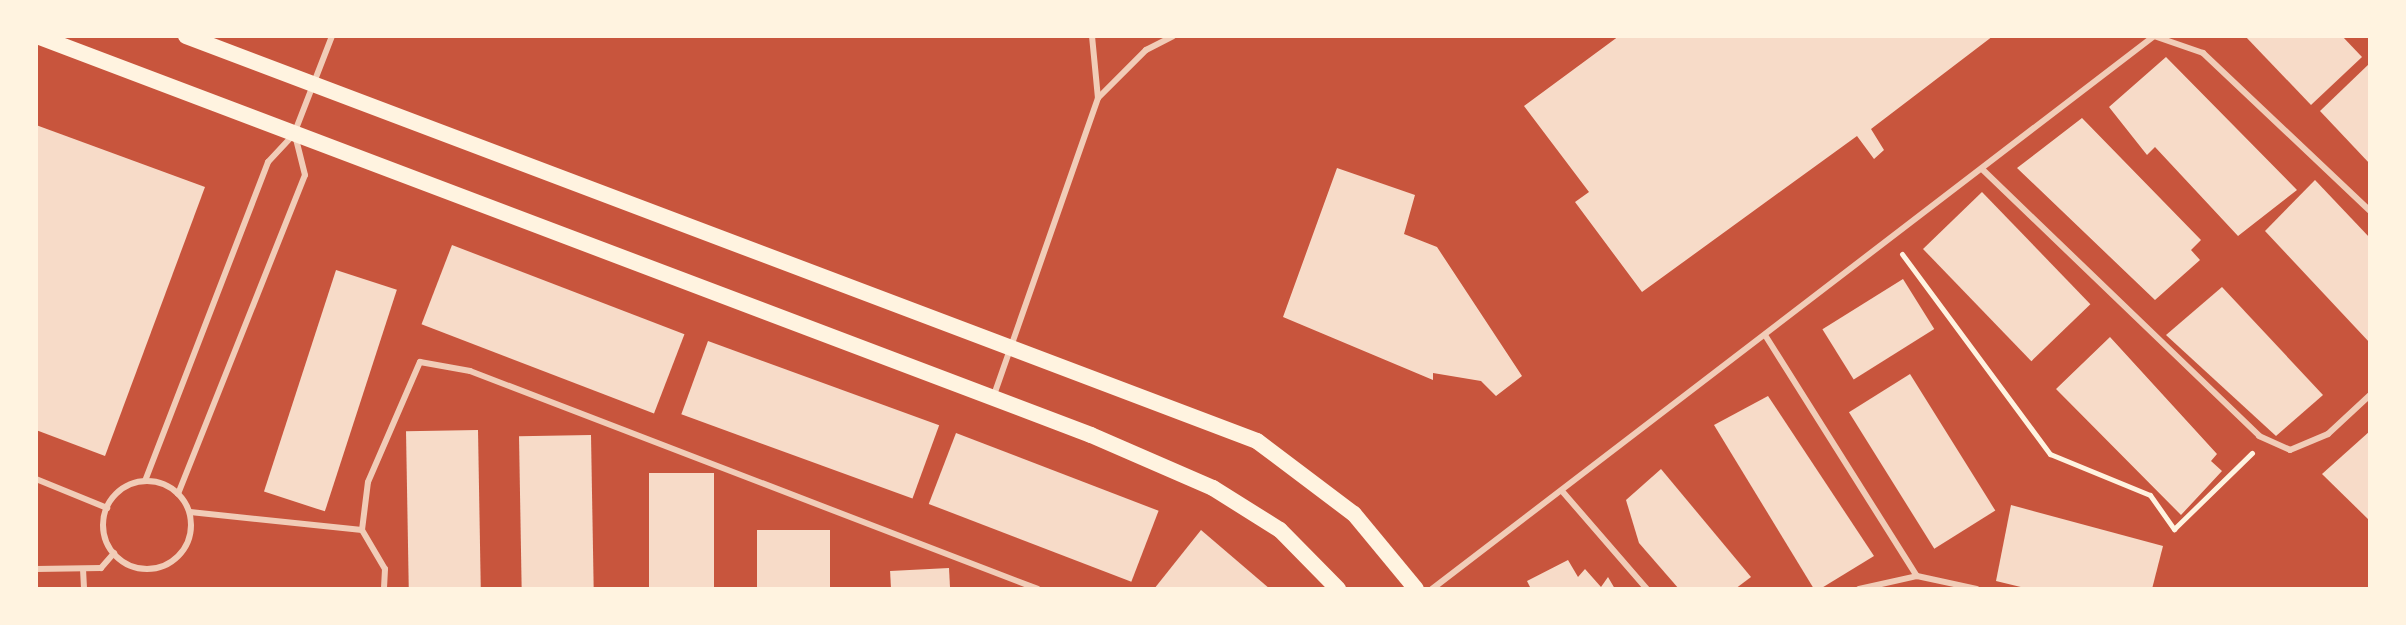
<!DOCTYPE html>
<html>
<head>
<meta charset="utf-8">
<style>
  body { margin:0 }
  #map { position:relative; width:2406px; height:625px; overflow:hidden; background:#c8553d; font-family:"Alegreya Sans",sans-serif }
  div>[style] { position:absolute }
  [style*='--x'] { left:calc(var(--x)*1px); top:calc(var(--y)*1px); width:calc(var(--w)*1px); rotate:calc(var(--a)*1deg) }
  .building>* { inset:0; background:#f7dbc8; transform-origin:0 0 }
  .path>* { height:5px; margin:-2.5px; padding:0 2.5px; transform-origin:2.5px; border-radius:2.5px; background:#fff3e0 }
  .service>* { height:6px; margin:-3px; padding:0 3px; transform-origin:3px; border-radius:3px; background:#f1ccb7 }
  .service>.ring { margin:-3px; padding:0; box-sizing:content-box; background:none; border:6px solid #f1ccb7; border-radius:50% }
  .secondary>* { height:16px; margin:-8px; padding:0 8px; transform-origin:8px; border-radius:8px; background:#fff3e0 }
  span { translate:-50% -50%; white-space:nowrap; text-align:center; line-height:1.15; -webkit-text-stroke:8px #fff3e0; paint-order:stroke }
  .frame { position:absolute; inset:0; border:38px solid #fff3e0; pointer-events:none }
</style>
</head>
<body>
<div id="map">
  <div class="building">
    <div style="clip-path:polygon(1619px 36px,1993px 36px,1871px 129px,1884px 150px,1874px 159px,1857px 136px,1642px 292px,1575px 202px,1589px 192px,1524px 106px)"></div>
    <div style="clip-path:polygon(2245px 36px,2342px 36px,2362px 57px,2311px 105px)"></div>
    <div style="clip-path:polygon(2166px 57px,2297px 190px,2238px 236px,2155px 147px,2147px 155px,2109px 107px)"></div>
    <div style="clip-path:polygon(2370px 63px,2370px 164px,2320px 111px)"></div>
    <div style="clip-path:polygon(2082px 118px,2201px 240px,2191px 250px,2200px 260px,2155px 300px,2017px 168px)"></div>
    <div style="clip-path:polygon(36px 125px,205px 187px,105px 456px,36px 430px)"></div>
    <div style="clip-path:polygon(1337px 168px,1415px 195px,1404px 234px,1437px 247px,1522px 376px,1496px 396px,1481px 381px,1433px 373px,1433px 380px,1283px 317px)"></div>
    <div style="clip-path:polygon(2315px 180px,2370px 238px,2370px 343px,2265px 231px)"></div>
    <div style="left:1982px;top:192px;width:156px;height:82px;rotate:46deg"></div>
    <div style="left:452px;top:245px;width:249px;height:85px;rotate:21deg"></div>
    <div style="left:336px;top:270px;width:64px;height:233px;rotate:18deg"></div>
    <div style="left:1903px;top:279px;width:59px;height:95px;rotate:58deg"></div>
    <div style="clip-path:polygon(2222px 287px,2323px 395px,2276px 436px,2166px 335px)"></div>
    <div style="clip-path:polygon(2110px 337px,2217px 454px,2211px 461px,2222px 471px,2181px 515px,2056px 389px)"></div>
    <div style="left:708px;top:341px;width:246px;height:78px;rotate:20deg"></div>
    <div style="left:1910px;top:374px;width:161px;height:72px;rotate:58deg"></div>
    <div style="clip-path:polygon(1768px 396px,1874px 556px,1820px 589px,1814px 589px,1714px 425px)"></div>
    <div style="left:478px;top:430px;width:159px;height:72px;rotate:89deg"></div>
    <div style="clip-path:polygon(2370px 431px,2370px 521px,2322px 474px)"></div>
    <div style="left:956px;top:433px;width:217px;height:76px;rotate:21deg"></div>
    <div style="left:591px;top:435px;width:154px;height:72px;rotate:89deg"></div>
    <div style="clip-path:polygon(1661px 469px,1751px 577px,1735px 589px,1679px 589px,1639px 543px,1626px 500px)"></div>
    <div style="left:649px;top:473px;width:65px;height:116px"></div>
    <div style="clip-path:polygon(2011px 505px,2163px 546px,2152px 589px,2029px 589px,1996px 581px)"></div>
    <div style="left:757px;top:530px;width:73px;height:59px"></div>
    <div style="clip-path:polygon(1201px 530px,1270px 589px,1154px 589px)"></div>
    <div style="clip-path:polygon(1568px 560px,1578px 577px,1585px 569px,1601px 587px,1608px 577px,1615px 589px,1531px 589px,1527px 581px)"></div>
    <div style="left:949px;top:568px;width:21px;height:59px;rotate:87deg"></div>
  </div>
  <div class="path">
    <div style="--x:1902;--y:254;--w:249;--a:53.5"></div>
    <div style="--x:2050;--y:454;--w:108;--a:22.3"></div>
    <div style="--x:2150;--y:495;--w:42;--a:54.8"></div>
    <div style="--x:2174;--y:529;--w:109;--a:-44.3"></div>
  </div>
  <div class="service">
    <div style="--x:1092;--y:36;--w:62;--a:84.5"></div>
    <div style="--x:1098;--y:98;--w:68;--a:-45"></div>
    <div style="--x:1146;--y:50;--w:30;--a:-27"></div>
    <div style="--x:2154;--y:36;--w:52;--a:19.1"></div>
    <div style="--x:2203;--y:53;--w:230;--a:43.4"></div>
    <div style="--x:1982;--y:169;--w:385;--a:43.9"></div>
    <div style="--x:2259;--y:436;--w:34;--a:24"></div>
    <div style="--x:2290;--y:450;--w:41;--a:-22.8"></div>
    <div style="--x:2328;--y:434;--w:57;--a:-42.9"></div>
    <div style="--x:1765;--y:335;--w:285;--a:57.8"></div>
    <div style="--x:994;--y:395;--w:315;--a:-70.7"></div>
    <div style="--x:36;--y:479;--w:77;--a:22.2"></div>
    <div style="--x:145;--y:481;--w:342;--a:-68.9"></div>
    <div style="--x:268;--y:162;--w:38;--a:-47"></div>
    <div style="--x:294;--y:134;--w:105;--a:-68.8"></div>
    <div class="ring" style="left:103px;top:481px;width:82px;height:82px"></div>
    <div style="--x:1562;--y:491;--w:130;--a:49.1"></div>
    <div style="--x:178;--y:494;--w:343;--a:-68.3"></div>
    <div style="--x:305;--y:175;--w:41;--a:-104"></div>
    <div style="--x:190;--y:512;--w:173;--a:6"></div>
    <div style="--x:362;--y:530;--w:45;--a:59.5"></div>
    <div style="--x:385;--y:569;--w:20;--a:93"></div>
    <div style="--x:362;--y:530;--w:48;--a:-82.9"></div>
    <div style="--x:368;--y:482;--w:131;--a:-66.6"></div>
    <div style="--x:420;--y:362;--w:51;--a:10.2"></div>
    <div style="--x:470;--y:371;--w:608;--a:21"></div>
    <div style="--x:36;--y:569;--w:65;--a:-0.9"></div>
    <div style="--x:101;--y:568;--w:20;--a:-49"></div>
    <div style="--x:83;--y:569;--w:20;--a:87"></div>
    <div style="--x:1432;--y:589;--w:909;--a:-37.45"></div>
    <div style="--x:1859;--y:589;--w:59;--a:-12.6"></div>
    <div style="--x:1917;--y:576;--w:61;--a:12.2"></div>
  </div>
  <div class="secondary">
    <div style="--x:37;--y:36;--w:1127;--a:20.73"></div>
    <div style="--x:1091;--y:435;--w:133;--a:23.5"></div>
    <div style="--x:1213;--y:488;--w:79;--a:32.1"></div>
    <div style="--x:1280;--y:530;--w:83;--a:45.5"></div>
    <div style="--x:186;--y:36;--w:1145;--a:20.71"></div>
    <div style="--x:1257;--y:441;--w:121;--a:37"></div>
    <div style="--x:1354;--y:514;--w:97;--a:50.4"></div>
  </div>
  <div class="frame"></div>
</div>
</body>
</html>
